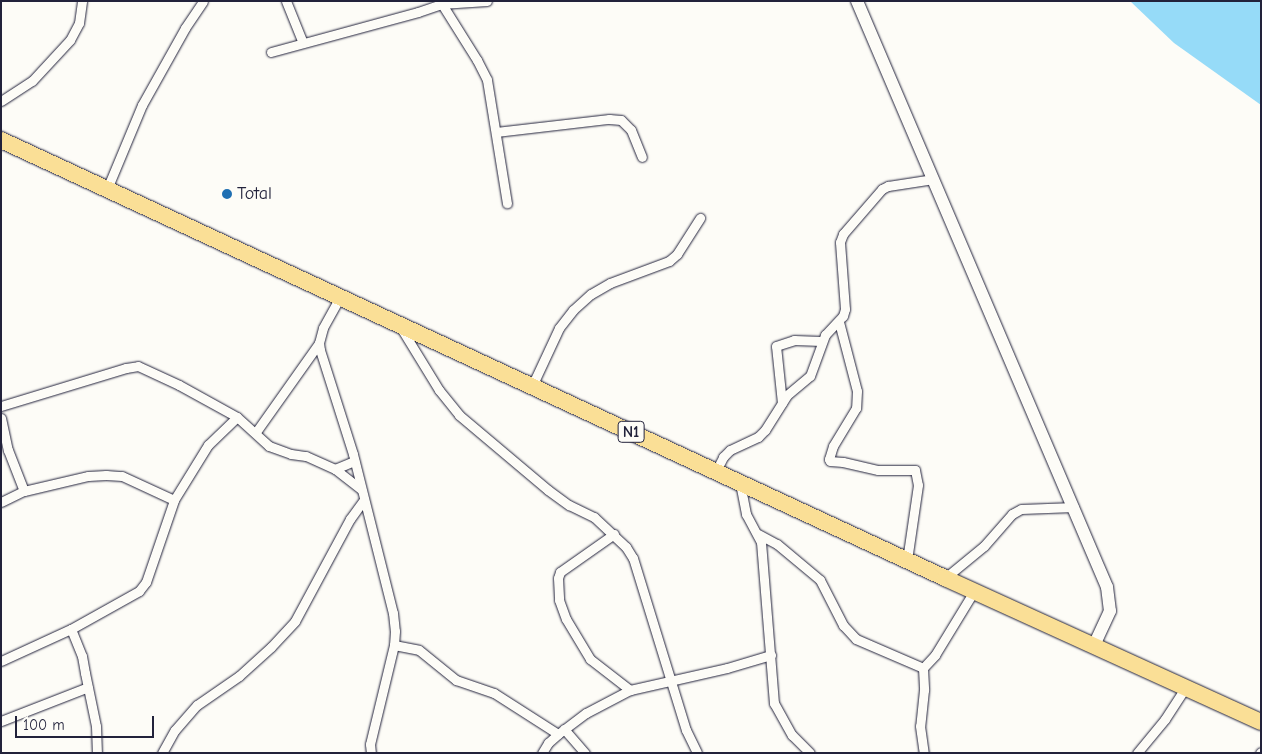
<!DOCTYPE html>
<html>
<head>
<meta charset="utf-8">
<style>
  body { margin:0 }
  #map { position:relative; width:1262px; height:754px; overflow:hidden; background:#fdfcf7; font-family:"Comic Neue",sans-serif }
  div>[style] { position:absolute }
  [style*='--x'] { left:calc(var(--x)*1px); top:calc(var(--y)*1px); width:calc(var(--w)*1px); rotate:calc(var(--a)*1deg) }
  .water>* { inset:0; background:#96dbf8 }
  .roads { filter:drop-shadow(0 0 1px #22223b) drop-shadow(0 0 1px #22223b) }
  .street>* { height:9px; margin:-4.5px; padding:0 4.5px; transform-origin:4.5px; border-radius:4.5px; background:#fdfcf7 }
  .secondary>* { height:12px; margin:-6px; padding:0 6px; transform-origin:6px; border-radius:6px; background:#fdfcf7 }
  .highway>* { height:16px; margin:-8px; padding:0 8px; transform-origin:8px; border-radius:8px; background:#fadf96 }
  .dots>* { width:14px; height:14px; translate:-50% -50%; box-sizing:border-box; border:2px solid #fdfcf7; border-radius:50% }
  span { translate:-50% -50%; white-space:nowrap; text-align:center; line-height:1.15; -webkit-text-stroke:4.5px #fdfcf7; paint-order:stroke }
  .shield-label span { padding:1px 4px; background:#fdfcf7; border:1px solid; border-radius:4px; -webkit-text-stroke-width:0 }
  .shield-label { font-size:16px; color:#22223b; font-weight:700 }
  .poi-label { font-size:18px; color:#22223b }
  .left { translate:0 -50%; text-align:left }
  .frame { position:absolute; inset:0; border:2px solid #22223b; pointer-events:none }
  .scale { position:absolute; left:15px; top:716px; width:139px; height:22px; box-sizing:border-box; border:2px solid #22223b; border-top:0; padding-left:6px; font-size:15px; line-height:18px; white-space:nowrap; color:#22223b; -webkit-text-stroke:4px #fdfcf7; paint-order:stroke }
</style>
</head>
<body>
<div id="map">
  <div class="water">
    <div style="clip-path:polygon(1130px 1px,1261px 1px,1261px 105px,1174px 43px)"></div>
  </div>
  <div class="roads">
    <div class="street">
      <div style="--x:286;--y:1;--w:45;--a:68"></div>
      <div style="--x:440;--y:1;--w:70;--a:57.9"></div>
      <div style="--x:477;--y:60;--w:22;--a:63"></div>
      <div style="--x:487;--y:80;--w:125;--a:80.8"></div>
      <div style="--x:271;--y:52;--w:152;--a:-15.2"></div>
      <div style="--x:418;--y:12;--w:24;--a:-19"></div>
      <div style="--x:441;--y:4;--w:46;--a:-3.7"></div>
      <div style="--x:1;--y:101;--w:37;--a:-33"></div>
      <div style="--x:32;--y:81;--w:56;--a:-47.2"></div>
      <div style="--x:70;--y:40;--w:19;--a:-62"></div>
      <div style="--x:79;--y:23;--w:22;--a:-82"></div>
      <div style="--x:496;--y:132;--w:114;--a:-6.6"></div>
      <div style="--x:609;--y:119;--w:12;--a:5"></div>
      <div style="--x:621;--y:120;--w:14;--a:45"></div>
      <div style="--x:631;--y:130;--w:29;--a:68"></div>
      <div style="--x:107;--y:189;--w:91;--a:-67.4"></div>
      <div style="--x:142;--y:105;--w:88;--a:-60.8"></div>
      <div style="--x:185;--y:28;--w:32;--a:-56"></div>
      <div style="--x:340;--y:297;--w:35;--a:119"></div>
      <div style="--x:323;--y:328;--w:16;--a:105"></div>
      <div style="--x:319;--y:343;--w:7;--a:82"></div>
      <div style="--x:320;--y:350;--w:109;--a:72.4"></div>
      <div style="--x:353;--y:454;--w:164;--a:75.9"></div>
      <div style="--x:393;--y:613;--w:18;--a:84"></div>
      <div style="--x:395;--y:631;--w:14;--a:94"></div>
      <div style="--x:394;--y:645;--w:102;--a:103.6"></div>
      <div style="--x:370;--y:744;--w:9;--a:84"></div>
      <div style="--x:839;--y:322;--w:71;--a:75.4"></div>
      <div style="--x:857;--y:391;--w:17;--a:93"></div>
      <div style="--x:856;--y:408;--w:44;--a:121.2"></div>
      <div style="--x:833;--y:446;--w:14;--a:107"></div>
      <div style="--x:829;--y:459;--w:2;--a:63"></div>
      <div style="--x:830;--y:461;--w:13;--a:4"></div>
      <div style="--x:843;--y:462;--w:36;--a:13"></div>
      <div style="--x:878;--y:470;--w:37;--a:0"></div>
      <div style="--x:915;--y:470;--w:15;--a:79"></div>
      <div style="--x:918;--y:485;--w:76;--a:98.3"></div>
      <div style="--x:401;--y:328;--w:73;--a:58.5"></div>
      <div style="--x:439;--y:390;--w:32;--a:51"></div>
      <div style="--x:459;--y:415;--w:116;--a:40.1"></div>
      <div style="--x:548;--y:490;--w:26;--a:36"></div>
      <div style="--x:569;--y:505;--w:28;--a:26"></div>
      <div style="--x:594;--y:517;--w:44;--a:43.2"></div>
      <div style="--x:626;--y:547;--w:13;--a:58"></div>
      <div style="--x:633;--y:558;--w:180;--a:72.9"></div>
      <div style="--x:686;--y:730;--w:25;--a:64"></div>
      <div style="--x:532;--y:386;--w:64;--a:-65"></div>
      <div style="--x:559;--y:328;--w:23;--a:-52"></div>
      <div style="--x:573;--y:310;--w:24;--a:-42"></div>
      <div style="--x:591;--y:294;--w:22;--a:-30"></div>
      <div style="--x:610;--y:283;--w:63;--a:-20.4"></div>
      <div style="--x:669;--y:261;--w:11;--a:-41"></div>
      <div style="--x:677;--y:254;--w:43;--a:-57.4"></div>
      <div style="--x:782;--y:403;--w:57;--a:-96"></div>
      <div style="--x:776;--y:346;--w:19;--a:-18"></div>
      <div style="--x:794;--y:340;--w:27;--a:2"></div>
      <div style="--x:1;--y:406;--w:131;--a:-16.9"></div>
      <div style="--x:126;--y:368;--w:12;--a:-9"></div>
      <div style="--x:138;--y:366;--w:45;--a:24.9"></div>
      <div style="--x:179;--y:385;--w:66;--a:28.9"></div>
      <div style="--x:237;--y:417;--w:43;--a:42.2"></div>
      <div style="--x:269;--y:446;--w:23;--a:20"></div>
      <div style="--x:291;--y:454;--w:15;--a:8"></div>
      <div style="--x:306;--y:456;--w:32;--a:24"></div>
      <div style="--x:335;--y:469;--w:33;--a:38"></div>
      <div style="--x:1;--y:418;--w:33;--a:78"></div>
      <div style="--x:8;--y:450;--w:44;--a:68.7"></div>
      <div style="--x:256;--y:432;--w:109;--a:-54.7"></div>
      <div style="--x:335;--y:469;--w:21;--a:-23"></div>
      <div style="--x:716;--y:471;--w:16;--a:-63"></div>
      <div style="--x:723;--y:457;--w:10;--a:-45"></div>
      <div style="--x:730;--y:450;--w:31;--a:-25"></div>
      <div style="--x:758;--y:437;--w:10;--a:-45"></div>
      <div style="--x:765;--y:430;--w:41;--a:-57.8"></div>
      <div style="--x:787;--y:395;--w:30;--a:-40"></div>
      <div style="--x:810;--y:376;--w:44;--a:-69.9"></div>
      <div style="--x:825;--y:335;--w:26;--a:-47"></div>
      <div style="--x:843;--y:316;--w:7;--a:-74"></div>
      <div style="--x:845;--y:309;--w:67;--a:-94.3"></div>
      <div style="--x:840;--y:242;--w:9;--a:-69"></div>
      <div style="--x:843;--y:234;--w:60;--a:-49.1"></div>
      <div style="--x:882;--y:189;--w:7;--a:-27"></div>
      <div style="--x:888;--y:186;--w:46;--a:-8.8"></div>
      <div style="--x:740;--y:483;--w:32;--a:79"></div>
      <div style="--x:746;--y:514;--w:32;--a:62"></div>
      <div style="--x:761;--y:542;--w:162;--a:85.4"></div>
      <div style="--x:774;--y:703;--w:37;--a:61"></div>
      <div style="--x:792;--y:735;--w:25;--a:45"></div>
      <div style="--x:1;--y:502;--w:25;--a:-26"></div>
      <div style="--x:24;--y:491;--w:66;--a:-13.2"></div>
      <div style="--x:88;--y:476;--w:18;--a:-3"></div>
      <div style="--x:106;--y:475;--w:16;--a:4"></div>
      <div style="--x:122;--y:476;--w:57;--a:24.8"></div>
      <div style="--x:614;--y:534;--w:66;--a:144.9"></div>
      <div style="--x:560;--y:572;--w:6;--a:108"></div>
      <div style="--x:558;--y:578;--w:22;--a:87"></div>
      <div style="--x:559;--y:600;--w:20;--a:70"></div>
      <div style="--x:566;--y:619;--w:47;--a:59"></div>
      <div style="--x:590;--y:659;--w:51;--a:37.8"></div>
      <div style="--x:758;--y:534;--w:21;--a:28"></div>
      <div style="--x:777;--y:544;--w:56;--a:39.9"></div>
      <div style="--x:820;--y:580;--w:51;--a:62.9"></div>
      <div style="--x:843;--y:625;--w:19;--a:47"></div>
      <div style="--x:856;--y:639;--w:73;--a:23.4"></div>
      <div style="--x:923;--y:668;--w:18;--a:-47"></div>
      <div style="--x:935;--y:655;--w:75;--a:-58.6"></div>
      <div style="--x:945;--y:578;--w:50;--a:-39.4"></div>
      <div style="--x:984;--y:546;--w:43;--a:-48.8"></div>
      <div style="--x:1012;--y:514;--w:10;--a:-29"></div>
      <div style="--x:1021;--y:509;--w:53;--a:-2.2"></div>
      <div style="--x:71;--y:629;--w:29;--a:68"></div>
      <div style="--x:82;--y:656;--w:17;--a:80"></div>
      <div style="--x:85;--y:673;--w:54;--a:78.3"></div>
      <div style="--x:96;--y:726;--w:27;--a:88"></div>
      <div style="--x:394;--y:645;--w:25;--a:11"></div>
      <div style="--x:419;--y:650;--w:48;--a:39"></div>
      <div style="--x:456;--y:680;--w:40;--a:18.9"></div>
      <div style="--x:494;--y:693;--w:76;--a:32.6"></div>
      <div style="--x:1;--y:661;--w:77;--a:-24.6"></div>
      <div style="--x:71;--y:629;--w:78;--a:-29.2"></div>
      <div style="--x:139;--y:591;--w:11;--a:-52"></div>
      <div style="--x:146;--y:582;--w:87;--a:-71.1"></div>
      <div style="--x:174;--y:500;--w:65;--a:-58.3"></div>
      <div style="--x:208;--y:445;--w:40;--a:-44"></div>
      <div style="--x:923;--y:668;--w:22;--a:87"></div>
      <div style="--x:924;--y:690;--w:36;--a:96"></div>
      <div style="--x:920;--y:726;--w:27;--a:82"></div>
      <div style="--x:1;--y:721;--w:93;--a:-21.3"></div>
      <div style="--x:564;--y:729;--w:32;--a:49"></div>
      <div style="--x:162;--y:753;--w:26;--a:-61"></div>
      <div style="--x:175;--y:730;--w:33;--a:-49"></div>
      <div style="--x:197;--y:705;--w:51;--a:-34.6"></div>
      <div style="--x:239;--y:676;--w:43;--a:-42.2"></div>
      <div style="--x:271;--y:647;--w:35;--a:-47"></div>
      <div style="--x:295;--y:621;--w:116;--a:-61.7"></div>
      <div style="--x:350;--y:519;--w:22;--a:-54"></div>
      <div style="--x:542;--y:753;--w:12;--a:-59"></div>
      <div style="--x:548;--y:743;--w:13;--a:-42"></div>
      <div style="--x:558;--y:734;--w:35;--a:-37"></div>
      <div style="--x:586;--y:713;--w:50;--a:-27.6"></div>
      <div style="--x:630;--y:690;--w:99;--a:-12.8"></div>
      <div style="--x:727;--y:668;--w:46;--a:-16.5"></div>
      <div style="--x:1137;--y:753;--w:44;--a:-50.5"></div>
      <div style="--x:1165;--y:719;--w:37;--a:-57"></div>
      <div style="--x:1260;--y:753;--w:1;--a:-45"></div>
    </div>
    <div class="secondary">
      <div style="--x:857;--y:1;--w:637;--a:66.9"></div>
      <div style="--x:1107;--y:587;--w:24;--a:83"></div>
      <div style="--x:1110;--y:611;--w:38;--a:115"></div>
    </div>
    <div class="highway">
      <div style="--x:1;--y:140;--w:1041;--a:24.89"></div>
      <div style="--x:945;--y:578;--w:347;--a:24.5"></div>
    </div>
  </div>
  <div class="dots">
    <div style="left:227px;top:194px;background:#1f6fb2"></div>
  </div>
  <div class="shield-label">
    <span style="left:631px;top:432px">N1</span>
  </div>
  <div class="poi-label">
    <span class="left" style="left:237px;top:194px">Total</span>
  </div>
  <div class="frame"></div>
  <div class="scale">100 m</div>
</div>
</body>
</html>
